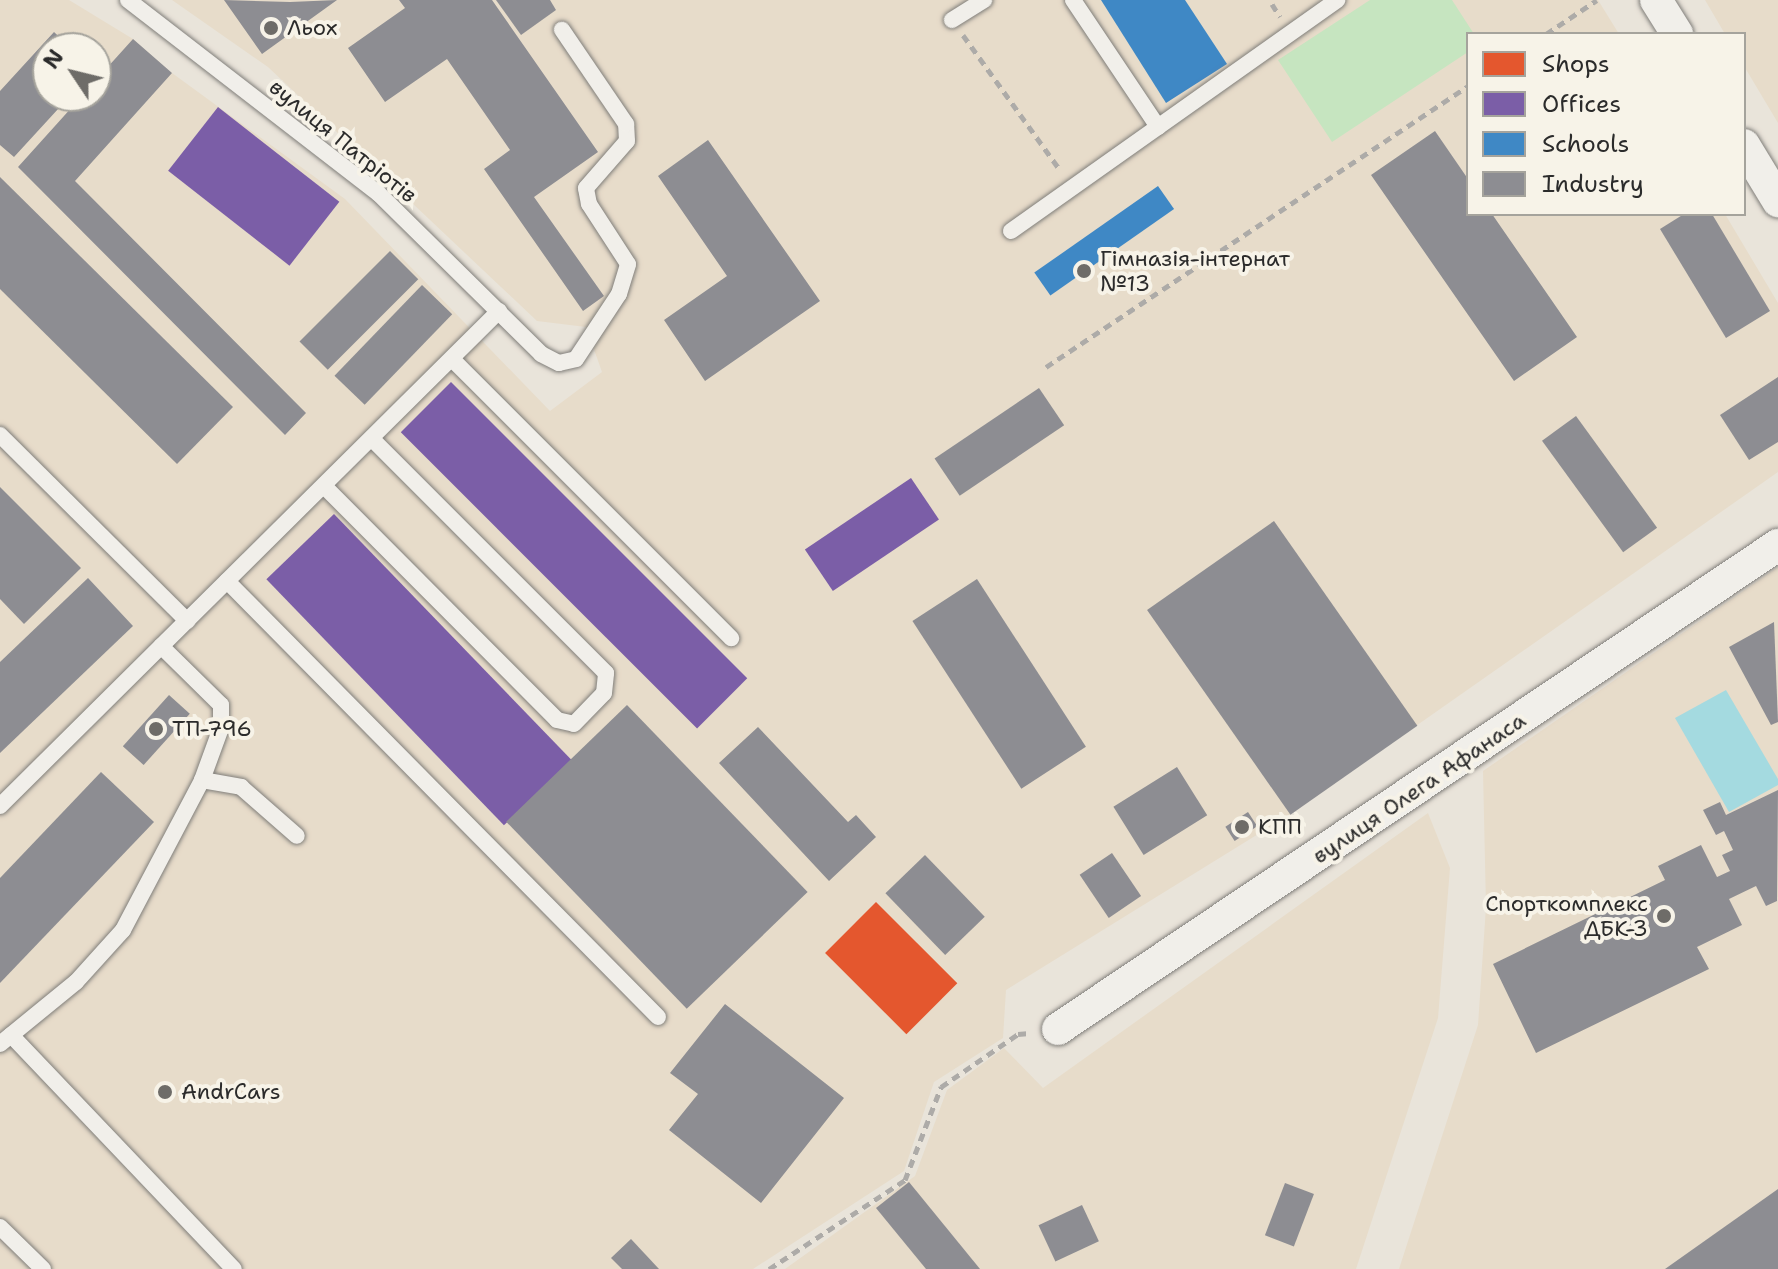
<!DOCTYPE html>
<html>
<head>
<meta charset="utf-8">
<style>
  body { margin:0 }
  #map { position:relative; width:1778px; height:1269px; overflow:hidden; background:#e9e4da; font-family:"Shantell Sans",sans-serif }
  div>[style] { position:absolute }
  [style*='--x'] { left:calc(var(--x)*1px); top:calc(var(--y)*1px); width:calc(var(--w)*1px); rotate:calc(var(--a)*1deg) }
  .built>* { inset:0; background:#e7dcca }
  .green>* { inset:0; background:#c6e5c0 }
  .water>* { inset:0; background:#a4dae0 }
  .shops>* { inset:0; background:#e4572e; transform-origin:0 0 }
  .offices>* { inset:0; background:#7b5ea7; transform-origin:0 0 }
  .schools>* { inset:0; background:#3f88c5; transform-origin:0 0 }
  .industry>* { inset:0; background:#8d8d92; transform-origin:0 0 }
  .path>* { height:5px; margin-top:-2.5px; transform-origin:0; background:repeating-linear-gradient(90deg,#adaba8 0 8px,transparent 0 14px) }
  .roads { filter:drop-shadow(0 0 2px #807e7a) drop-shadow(0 0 2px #807e7a) }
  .service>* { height:16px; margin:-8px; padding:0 8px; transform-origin:8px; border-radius:8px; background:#f1efea }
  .minor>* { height:32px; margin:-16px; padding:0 16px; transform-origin:16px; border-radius:16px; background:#f1efea }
  .dots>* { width:22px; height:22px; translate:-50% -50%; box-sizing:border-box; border:4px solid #f7f3e8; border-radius:50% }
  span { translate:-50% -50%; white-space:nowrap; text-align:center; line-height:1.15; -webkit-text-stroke:8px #f7f3e8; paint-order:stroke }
  .poi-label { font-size:22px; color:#2b2b2b }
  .left { translate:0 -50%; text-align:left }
  .right { translate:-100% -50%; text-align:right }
  .street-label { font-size:22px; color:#2b2b2b }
  .legend { position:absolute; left:1466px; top:32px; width:280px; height:184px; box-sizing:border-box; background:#f7f3e8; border:2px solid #a5a39c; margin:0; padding:10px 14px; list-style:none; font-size:24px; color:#2b2b2b }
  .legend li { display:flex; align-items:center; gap:16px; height:40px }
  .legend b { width:40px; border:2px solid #a5a39c }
  .north { position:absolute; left:32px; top:32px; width:80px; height:80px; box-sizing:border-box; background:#f7f3e8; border:2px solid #a5a39c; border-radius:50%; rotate:305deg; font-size:22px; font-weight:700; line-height:32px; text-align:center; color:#2b2b2b }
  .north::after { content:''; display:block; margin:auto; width:28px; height:36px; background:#6e6c68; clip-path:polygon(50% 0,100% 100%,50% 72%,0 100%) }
</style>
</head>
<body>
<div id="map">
  <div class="built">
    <div style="clip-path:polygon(evenodd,0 0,69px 0,133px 39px,172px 73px,345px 199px,550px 411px,602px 372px,586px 327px,537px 321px,268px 67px,172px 0,1598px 0,1619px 34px,1468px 34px,1468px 214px,1725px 214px,1778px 303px,1778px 472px,1289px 815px,1006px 990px,1003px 1038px,934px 1082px,904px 1171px,753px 1269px,0 1269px,0 0,48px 48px,96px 48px,96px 96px,48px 96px,48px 48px)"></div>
    <div style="clip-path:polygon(1705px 0,1778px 0,1778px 123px,1744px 66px,1744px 34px,1725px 34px)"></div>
    <div style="clip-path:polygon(1778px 567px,1778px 1269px,1399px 1269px,1478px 1025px,1486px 907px,1483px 771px)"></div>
    <div style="clip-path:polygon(1428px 813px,1450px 868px,1438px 1018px,1356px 1269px,785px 1269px,915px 1176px,947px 1090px,1004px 1048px,1043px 1088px)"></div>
  </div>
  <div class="green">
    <div style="clip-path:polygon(1370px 0,1452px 0,1474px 34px,1468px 34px,1468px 52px,1332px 142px,1278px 60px)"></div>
  </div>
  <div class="water">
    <div style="clip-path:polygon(1726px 690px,1778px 779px,1778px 785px,1729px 812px,1675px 718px)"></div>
  </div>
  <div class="shops">
    <div style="left:876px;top:902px;width:115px;height:72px;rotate:45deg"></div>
  </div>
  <div class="offices">
    <div style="left:218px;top:107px;width:154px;height:81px;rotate:38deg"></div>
    <div style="left:451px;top:382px;width:419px;height:71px;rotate:45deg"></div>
    <div style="left:911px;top:478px;width:50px;height:128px;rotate:56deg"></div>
    <div style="left:334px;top:514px;width:342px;height:94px;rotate:46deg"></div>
  </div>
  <div class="schools">
    <div style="clip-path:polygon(1101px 0,1185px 0,1227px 64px,1166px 103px)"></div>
    <div style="left:1158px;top:186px;width:28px;height:151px;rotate:55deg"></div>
  </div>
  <div class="industry">
    <div style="clip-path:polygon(224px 0,290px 2px,337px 0,262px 54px)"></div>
    <div style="clip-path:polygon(399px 0,492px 0,598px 152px,534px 197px,604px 296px,583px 311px,484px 169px,510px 150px,447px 59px,385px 102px,348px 48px,405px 8px)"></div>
    <div style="clip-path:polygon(496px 0,550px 0,556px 10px,521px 35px)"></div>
    <div style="clip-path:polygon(54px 32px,71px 48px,48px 48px,48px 96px,70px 96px,14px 157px,0 145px,0 91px)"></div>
    <div style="clip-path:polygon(133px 39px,172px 73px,75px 181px,306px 413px,285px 435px,18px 167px,82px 96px,96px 96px,96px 80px)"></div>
    <div style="clip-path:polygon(1435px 131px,1468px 179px,1468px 214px,1492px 214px,1577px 337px,1514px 381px,1371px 175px)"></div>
    <div style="clip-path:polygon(708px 140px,820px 301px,705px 381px,664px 320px,727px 276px,658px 176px)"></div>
    <div style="clip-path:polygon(0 177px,233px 407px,177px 464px,0 289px)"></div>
    <div style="clip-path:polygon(1684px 214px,1712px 214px,1770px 311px,1726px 338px,1660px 229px)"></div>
    <div style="left:390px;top:251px;width:40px;height:128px;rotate:45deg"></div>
    <div style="left:422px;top:285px;width:42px;height:126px;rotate:44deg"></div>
    <div style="clip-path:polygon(1778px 377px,1778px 442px,1749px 460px,1720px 415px)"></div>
    <div style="left:1039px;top:388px;width:45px;height:126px;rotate:56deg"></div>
    <div style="left:1576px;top:416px;width:138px;height:42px;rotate:54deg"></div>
    <div style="clip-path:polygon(0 487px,81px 568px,24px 624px,0 599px)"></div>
    <div style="left:1274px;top:521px;width:250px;height:155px;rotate:55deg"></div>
    <div style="clip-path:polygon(88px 578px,133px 626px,0 753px,0 662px)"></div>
    <div style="left:977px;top:579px;width:200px;height:77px;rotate:57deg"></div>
    <div style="clip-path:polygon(1774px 622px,1778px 722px,1771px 725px,1729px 647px)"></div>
    <div style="left:169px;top:695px;width:28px;height:69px;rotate:42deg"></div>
    <div style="left:627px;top:705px;width:260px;height:168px;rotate:46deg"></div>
    <div style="clip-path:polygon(758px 727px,848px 822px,856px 815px,876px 837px,829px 881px,719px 763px)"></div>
    <div style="left:1177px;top:767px;width:57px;height:75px;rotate:58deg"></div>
    <div style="clip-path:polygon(101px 772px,154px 822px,0 983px,0 878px)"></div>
    <div style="clip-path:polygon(1778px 790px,1777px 901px,1766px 906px,1756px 886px,1729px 899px,1742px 925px,1697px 947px,1709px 969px,1536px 1053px,1493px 964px,1665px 880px,1658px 866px,1701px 845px,1717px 877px,1730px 871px,1722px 855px,1733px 850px,1724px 831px,1716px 835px,1703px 810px,1720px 802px,1726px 815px)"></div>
    <div style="left:1248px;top:812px;width:17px;height:27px;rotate:57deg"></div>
    <div style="left:1112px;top:853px;width:52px;height:39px;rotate:56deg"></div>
    <div style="left:925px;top:855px;width:86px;height:55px;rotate:46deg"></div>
    <div style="clip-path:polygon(725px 1004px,844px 1098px,761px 1203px,669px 1130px,698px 1094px,670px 1073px)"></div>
    <div style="clip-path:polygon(909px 1182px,980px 1269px,926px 1269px,876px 1208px)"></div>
    <div style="left:1285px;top:1183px;width:31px;height:56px;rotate:21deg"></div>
    <div style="clip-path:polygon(1778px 1189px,1778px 1269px,1665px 1269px)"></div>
    <div style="left:1082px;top:1205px;width:40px;height:48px;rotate:65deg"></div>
    <div style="clip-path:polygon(631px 1239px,659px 1269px,622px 1269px,611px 1258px)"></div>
  </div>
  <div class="path">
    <div style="--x:1272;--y:4;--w:15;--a:58"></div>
    <div style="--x:1546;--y:34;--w:61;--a:-33.7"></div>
    <div style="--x:963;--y:35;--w:166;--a:54.3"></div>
    <div style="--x:1046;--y:367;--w:507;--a:-33.66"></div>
    <div style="--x:769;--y:1269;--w:163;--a:-33.2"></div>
    <div style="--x:905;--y:1180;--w:100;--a:-68.8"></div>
    <div style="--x:941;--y:1087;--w:93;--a:-34.5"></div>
    <div style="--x:1018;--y:1034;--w:12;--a:-5"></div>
  </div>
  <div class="roads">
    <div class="service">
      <div style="--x:128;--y:0;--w:316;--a:37.7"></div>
      <div style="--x:378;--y:193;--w:229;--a:44.6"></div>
      <div style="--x:541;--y:354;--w:20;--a:27"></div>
      <div style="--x:559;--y:363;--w:17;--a:-13"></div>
      <div style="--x:576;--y:359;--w:78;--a:-56.5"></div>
      <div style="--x:619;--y:294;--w:31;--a:-73"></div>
      <div style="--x:628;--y:264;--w:72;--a:-123"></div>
      <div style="--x:589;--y:204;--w:16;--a:-101"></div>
      <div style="--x:586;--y:188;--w:62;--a:-48.9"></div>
      <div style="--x:627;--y:141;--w:17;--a:-93"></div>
      <div style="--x:626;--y:124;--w:114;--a:-124.2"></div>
      <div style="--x:1073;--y:0;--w:153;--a:56.2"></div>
      <div style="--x:952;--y:20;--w:38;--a:-32"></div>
      <div style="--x:1011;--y:231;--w:400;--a:-35.3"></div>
      <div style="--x:452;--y:359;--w:395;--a:45"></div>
      <div style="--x:0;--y:435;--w:264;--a:44.8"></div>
      <div style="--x:324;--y:486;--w:330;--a:45.1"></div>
      <div style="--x:557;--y:720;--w:17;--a:13"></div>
      <div style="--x:574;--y:724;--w:43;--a:-45.9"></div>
      <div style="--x:604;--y:693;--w:20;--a:-84"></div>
      <div style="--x:606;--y:673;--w:331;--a:-135"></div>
      <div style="--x:227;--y:581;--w:613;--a:45.33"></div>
      <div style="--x:202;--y:780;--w:40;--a:10"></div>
      <div style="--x:241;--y:787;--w:74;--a:41.2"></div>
      <div style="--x:0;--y:806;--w:703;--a:-44.77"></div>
      <div style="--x:11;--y:1035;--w:323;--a:46.4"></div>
      <div style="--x:0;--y:1044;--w:98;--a:-39.2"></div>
      <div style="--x:76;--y:982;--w:70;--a:-47.9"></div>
      <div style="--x:123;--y:930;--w:170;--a:-62.2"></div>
      <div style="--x:202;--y:780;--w:55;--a:-69.9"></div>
      <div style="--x:221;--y:728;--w:23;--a:-90"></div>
      <div style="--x:221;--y:705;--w:84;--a:-135.5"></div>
      <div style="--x:0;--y:1227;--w:60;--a:44.3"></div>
    </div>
    <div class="minor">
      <div style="--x:1656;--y:0;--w:40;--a:58"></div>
      <div style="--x:1744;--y:145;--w:66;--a:58.7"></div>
      <div style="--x:1058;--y:1029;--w:868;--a:-33.91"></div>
    </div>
  </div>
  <div class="dots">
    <div style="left:271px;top:28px;background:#6e6c68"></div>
    <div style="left:1084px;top:271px;background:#6e6c68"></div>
    <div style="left:156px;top:729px;background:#6e6c68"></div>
    <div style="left:1242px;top:827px;background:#6e6c68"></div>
    <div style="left:1664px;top:916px;background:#6e6c68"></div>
    <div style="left:165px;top:1092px;background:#6e6c68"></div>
  </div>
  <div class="poi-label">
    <span class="left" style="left:287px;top:28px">Льох</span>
    <span class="left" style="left:1100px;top:271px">Гімназія-інтернат<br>№13</span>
    <span class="left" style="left:172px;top:729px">ТП-796</span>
    <span class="left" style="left:1258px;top:827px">КПП</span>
    <span class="right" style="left:1648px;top:916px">Спорткомплекс<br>ДБК-3</span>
    <span class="left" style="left:181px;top:1092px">AndrCars</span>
  </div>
  <div class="street-label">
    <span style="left:343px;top:141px;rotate:39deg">вулиця Патріотів</span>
    <span style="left:1419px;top:788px;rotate:-34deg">вулиця Олега Афанаса</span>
  </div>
  <ul class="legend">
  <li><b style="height:22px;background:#e4572e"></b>Shops</li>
  <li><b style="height:22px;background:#7b5ea7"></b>Offices</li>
  <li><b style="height:22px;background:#3f88c5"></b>Schools</li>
  <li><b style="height:22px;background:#8d8d92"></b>Industry</li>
  </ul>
  <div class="north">N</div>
</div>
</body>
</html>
